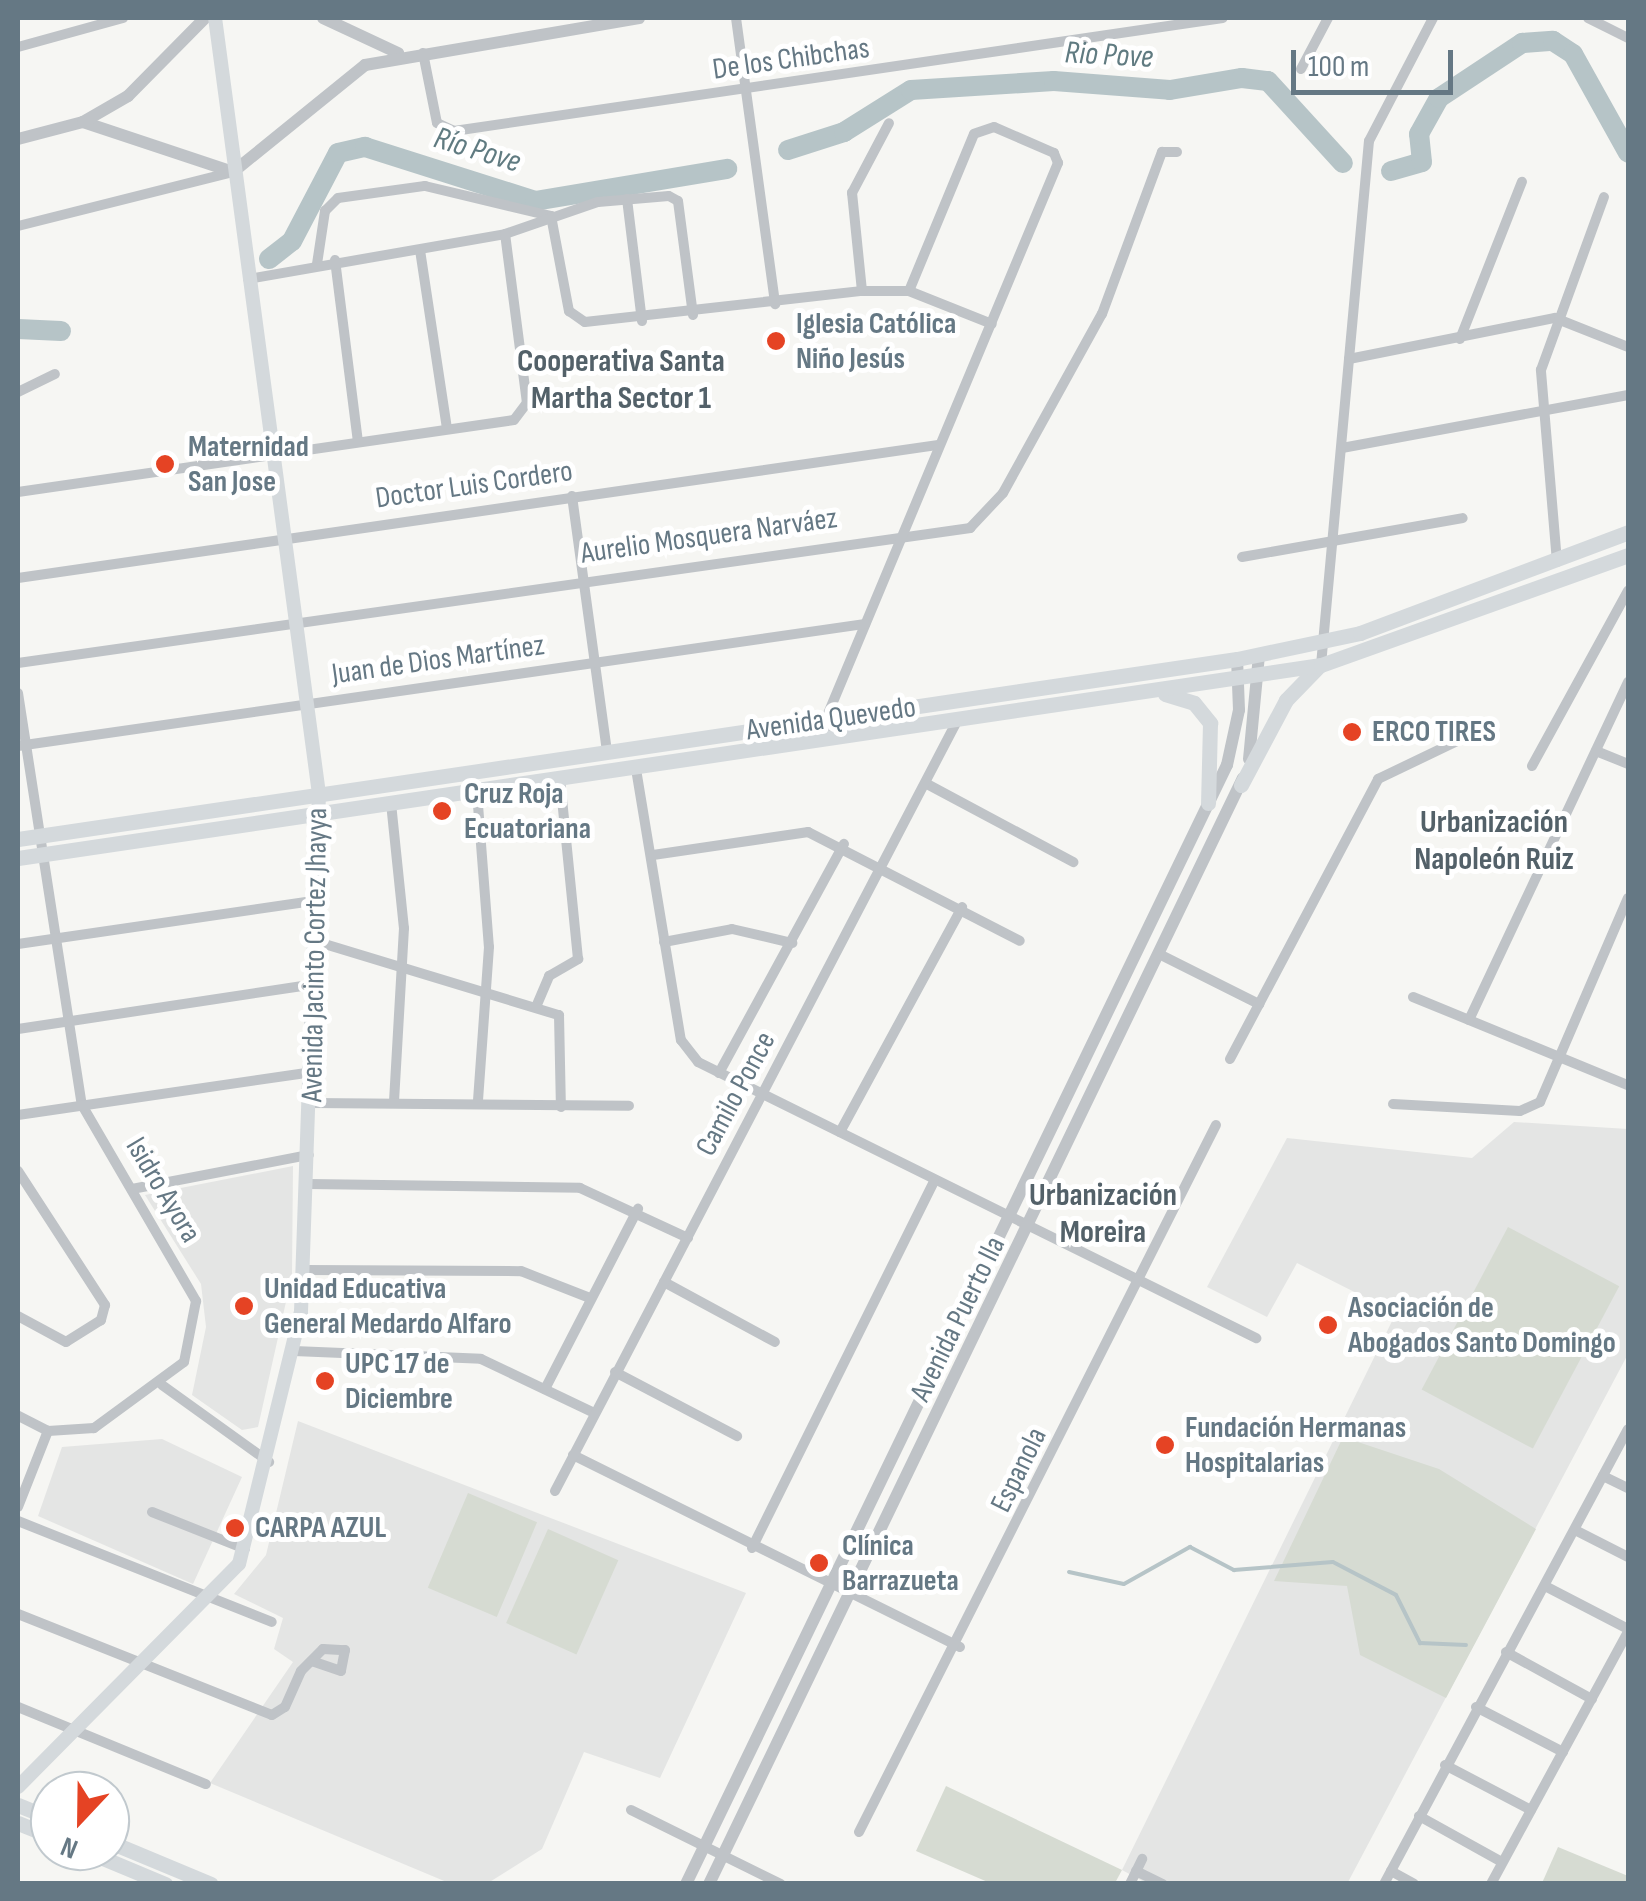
<!DOCTYPE html>
<html>
<head>
<meta charset="utf-8">
<style>
  body { margin:0 }
  #map { position:relative; width:1646px; height:1901px; overflow:hidden; background:#f6f6f3; font-family:"Sofia Sans Condensed",sans-serif }
  div>[style] { position:absolute }
  [style*='--x'] { left:calc(var(--x)*1px); top:calc(var(--y)*1px); width:calc(var(--w)*1px); rotate:calc(var(--a)*1deg) }
  .built>* { inset:0; background:#e4e5e4 }
  .green>* { inset:0; background:#d6dbd2; transform-origin:0 0 }
  .stream>* { height:4px; margin:-2px; padding:0 2px; transform-origin:2px; border-radius:2px; background:#b6c4c7 }
  .river>* { height:20px; margin:-10px; padding:0 10px; transform-origin:10px; border-radius:10px; background:#b6c4c7 }
  .minor>* { height:10px; margin:-5px; padding:0 5px; transform-origin:5px; border-radius:5px; background:#bfc3c7 }
  .tertiary>* { height:12px; margin:-6px; padding:0 6px; transform-origin:6px; border-radius:6px; background:#bfc3c7 }
  .secondary>* { height:14px; margin:-7px; padding:0 7px; transform-origin:7px; border-radius:7px; background:#d4d9dc }
  .primary>* { height:15px; margin:-7.5px; padding:0 7.5px; transform-origin:7.5px; border-radius:7.5px; background:#d4d9dc }
  .dots>* { width:28px; height:28px; translate:-50% -50%; box-sizing:border-box; border:5px solid #fff; border-radius:50% }
  span { translate:-50% -50%; white-space:nowrap; text-align:center; line-height:1.15; -webkit-text-stroke:10px #fff; paint-order:stroke }
  .street-label { font-size:30px; color:#657884 }
  .poi-label { font-size:30px; color:#657884; font-weight:700 }
  .left { translate:0 -50%; text-align:left }
  .water-label { font-size:32px; color:#607b81; font-style:italic }
  .neighbourhood-label { font-size:32px; color:#536169; font-weight:700 }
  .frame { position:absolute; inset:0; border:20px solid #657884; pointer-events:none }
  .north { position:absolute; left:30px; top:1771px; width:100px; height:100px; box-sizing:border-box; background:#fff; border:2px solid #c1c9ce; border-radius:50%; rotate:202deg; font-size:28px; font-weight:700; line-height:40px; text-align:center; color:#657884 }
  .north::after { content:''; display:block; margin:auto; width:35px; height:45px; background:#e54324; clip-path:polygon(50% 0,100% 100%,50% 72%,0 100%) }
  .scale { position:absolute; left:1291px; top:50px; width:162px; height:45px; box-sizing:border-box; border:5px solid #657884; border-top:0; padding-left:12px; font-size:30px; line-height:35px; white-space:nowrap; color:#657884; -webkit-text-stroke:8px #fff; paint-order:stroke }
</style>
</head>
<body>
<div id="map">
  <div class="built">
    <div style="clip-path:polygon(1514px 1122px,1628px 1129px,1628px 1354px,1347px 1884px,1148px 1884px,1122px 1870px,1396px 1313px,1297px 1263px,1267px 1317px,1207px 1287px,1287px 1138px,1472px 1158px)"></div>
    <div style="clip-path:polygon(293px 1166px,292px 1275px,258px 1427px,242px 1430px,192px 1395px,206px 1327px,201px 1284px,145px 1195px)"></div>
    <div style="clip-path:polygon(298px 1421px,746px 1593px,660px 1778px,584px 1752px,542px 1849px,488px 1883px,449px 1883px,210px 1783px,293px 1662px,274px 1649px,283px 1618px,234px 1594px,266px 1555px)"></div>
    <div style="clip-path:polygon(162px 1439px,242px 1477px,193px 1584px,38px 1516px,62px 1447px)"></div>
  </div>
  <div class="green">
    <div style="left:1508px;top:1227px;width:126px;height:184px;rotate:28deg"></div>
    <div style="clip-path:polygon(1343px 1437px,1439px 1469px,1536px 1529px,1446px 1698px,1360px 1655px,1347px 1586px,1274px 1581px)"></div>
    <div style="left:468px;top:1493px;width:75px;height:103px;rotate:23deg"></div>
    <div style="left:548px;top:1529px;width:77px;height:103px;rotate:24deg"></div>
    <div style="clip-path:polygon(946px 1786px,1122px 1870px,1115px 1883px,990px 1883px,916px 1851px)"></div>
    <div style="clip-path:polygon(1558px 1847px,1628px 1876px,1628px 1883px,1542px 1883px)"></div>
  </div>
  <div class="stream">
    <div style="--x:1069;--y:1572;--w:56;--a:12.3"></div>
    <div style="--x:1124;--y:1584;--w:76;--a:-29.3"></div>
    <div style="--x:1190;--y:1547;--w:50;--a:27.6"></div>
    <div style="--x:1234;--y:1570;--w:99;--a:-4.6"></div>
    <div style="--x:1333;--y:1562;--w:71;--a:27.6"></div>
    <div style="--x:1396;--y:1595;--w:54;--a:63.4"></div>
    <div style="--x:1420;--y:1643;--w:46;--a:2.5"></div>
  </div>
  <div class="river">
    <div style="--x:788;--y:150;--w:59;--a:-17.8"></div>
    <div style="--x:844;--y:132;--w:79;--a:-32.1"></div>
    <div style="--x:911;--y:90;--w:143;--a:-3.6"></div>
    <div style="--x:1054;--y:81;--w:116;--a:4.4"></div>
    <div style="--x:1170;--y:90;--w:73;--a:-9.5"></div>
    <div style="--x:1242;--y:78;--w:26;--a:7"></div>
    <div style="--x:1268;--y:81;--w:111;--a:47.6"></div>
    <div style="--x:1391;--y:171;--w:32;--a:-16"></div>
    <div style="--x:1422;--y:162;--w:28;--a:-96"></div>
    <div style="--x:1419;--y:134;--w:41;--a:-60.9"></div>
    <div style="--x:1439;--y:98;--w:100;--a:-33.5"></div>
    <div style="--x:1522;--y:43;--w:31;--a:-4"></div>
    <div style="--x:1553;--y:41;--w:24;--a:33"></div>
    <div style="--x:1573;--y:54;--w:113;--a:60.9"></div>
    <div style="--x:269;--y:259;--w:29;--a:-38"></div>
    <div style="--x:292;--y:241;--w:99;--a:-62.4"></div>
    <div style="--x:338;--y:153;--w:28;--a:-13"></div>
    <div style="--x:365;--y:147;--w:178;--a:17.6"></div>
    <div style="--x:535;--y:201;--w:195;--a:-9.5"></div>
    <div style="--x:18;--y:329;--w:43;--a:2.7"></div>
  </div>
  <div class="minor">
    <div style="--x:736;--y:18;--w:289;--a:82.2"></div>
    <div style="--x:1588;--y:18;--w:45;--a:26.6"></div>
    <div style="--x:18;--y:47;--w:109;--a:-15.4"></div>
    <div style="--x:423;--y:53;--w:71;--a:78.7"></div>
    <div style="--x:437;--y:123;--w:19;--a:25"></div>
    <div style="--x:454;--y:131;--w:777;--a:-8.36"></div>
    <div style="--x:1301;--y:69;--w:58;--a:-62.1"></div>
    <div style="--x:627;--y:199;--w:123;--a:83"></div>
    <div style="--x:18;--y:226;--w:222;--a:-14.1"></div>
    <div style="--x:420;--y:250;--w:180;--a:81.4"></div>
    <div style="--x:335;--y:260;--w:182;--a:82.8"></div>
    <div style="--x:317;--y:264;--w:54;--a:-81.4"></div>
    <div style="--x:325;--y:211;--w:18;--a:-45"></div>
    <div style="--x:338;--y:198;--w:88;--a:-7.9"></div>
    <div style="--x:425;--y:186;--w:130;--a:13.4"></div>
    <div style="--x:551;--y:216;--w:97;--a:79.3"></div>
    <div style="--x:569;--y:311;--w:19;--a:35"></div>
    <div style="--x:585;--y:322;--w:279;--a:-6.4"></div>
    <div style="--x:862;--y:291;--w:47;--a:0"></div>
    <div style="--x:909;--y:291;--w:89;--a:21.7"></div>
    <div style="--x:248;--y:279;--w:261;--a:-9.9"></div>
    <div style="--x:505;--y:234;--w:98;--a:-19"></div>
    <div style="--x:598;--y:202;--w:71;--a:-4.8"></div>
    <div style="--x:669;--y:196;--w:10;--a:29"></div>
    <div style="--x:678;--y:201;--w:115;--a:82.5"></div>
    <div style="--x:862;--y:291;--w:99;--a:-95.8"></div>
    <div style="--x:852;--y:193;--w:79;--a:-62.1"></div>
    <div style="--x:1460;--y:339;--w:169;--a:-68.5"></div>
    <div style="--x:1349;--y:359;--w:210;--a:-11.3"></div>
    <div style="--x:1555;--y:318;--w:79;--a:21.7"></div>
    <div style="--x:18;--y:392;--w:41;--a:-25.9"></div>
    <div style="--x:1342;--y:448;--w:291;--a:-10.5"></div>
    <div style="--x:18;--y:492;--w:501;--a:-8.26"></div>
    <div style="--x:514;--y:420;--w:21;--a:-53"></div>
    <div style="--x:527;--y:403;--w:170;--a:-97.4"></div>
    <div style="--x:572;--y:496;--w:257;--a:82.2"></div>
    <div style="--x:1242;--y:557;--w:224;--a:-10"></div>
    <div style="--x:1557;--y:562;--w:193;--a:-94.8"></div>
    <div style="--x:1541;--y:370;--w:184;--a:-70"></div>
    <div style="--x:18;--y:578;--w:930;--a:-8.23"></div>
    <div style="--x:18;--y:663;--w:962;--a:-8.07"></div>
    <div style="--x:970;--y:528;--w:48;--a:-46.7"></div>
    <div style="--x:1003;--y:493;--w:205;--a:-61.1"></div>
    <div style="--x:1102;--y:314;--w:173;--a:-69.7"></div>
    <div style="--x:1162;--y:152;--w:15;--a:0"></div>
    <div style="--x:1321;--y:665;--w:526;--a:-84.77"></div>
    <div style="--x:1369;--y:141;--w:139;--a:-62.5"></div>
    <div style="--x:18;--y:693;--w:417;--a:81.2"></div>
    <div style="--x:82;--y:1105;--w:227;--a:59.8"></div>
    <div style="--x:196;--y:1301;--w:62;--a:101.1"></div>
    <div style="--x:184;--y:1362;--w:112;--a:143.7"></div>
    <div style="--x:94;--y:1428;--w:46;--a:176.3"></div>
    <div style="--x:48;--y:1431;--w:34;--a:-153"></div>
    <div style="--x:828;--y:740;--w:19;--a:-99"></div>
    <div style="--x:825;--y:721;--w:605;--a:-67.34"></div>
    <div style="--x:1058;--y:163;--w:11;--a:-112"></div>
    <div style="--x:1054;--y:153;--w:65;--a:-156.6"></div>
    <div style="--x:994;--y:127;--w:21;--a:161"></div>
    <div style="--x:974;--y:134;--w:170;--a:112.5"></div>
    <div style="--x:18;--y:746;--w:856;--a:-8.2"></div>
    <div style="--x:1596;--y:751;--w:35;--a:22"></div>
    <div style="--x:1532;--y:766;--w:200;--a:-61.3"></div>
    <div style="--x:636;--y:769;--w:275;--a:80.6"></div>
    <div style="--x:681;--y:1040;--w:28;--a:52"></div>
    <div style="--x:698;--y:1062;--w:623;--a:26.32"></div>
    <div style="--x:927;--y:784;--w:166;--a:28.1"></div>
    <div style="--x:477;--y:792;--w:155;--a:85.6"></div>
    <div style="--x:489;--y:947;--w:155;--a:94.1"></div>
    <div style="--x:391;--y:803;--w:126;--a:84.1"></div>
    <div style="--x:404;--y:928;--w:175;--a:93.3"></div>
    <div style="--x:653;--y:855;--w:157;--a:-8.4"></div>
    <div style="--x:808;--y:832;--w:238;--a:27.2"></div>
    <div style="--x:318;--y:942;--w:252;--a:16.9"></div>
    <div style="--x:559;--y:1015;--w:92;--a:88.8"></div>
    <div style="--x:664;--y:942;--w:69;--a:-10.8"></div>
    <div style="--x:732;--y:929;--w:62;--a:13.1"></div>
    <div style="--x:18;--y:944;--w:303;--a:-8.3"></div>
    <div style="--x:1161;--y:955;--w:110;--a:26.6"></div>
    <div style="--x:1413;--y:997;--w:232;--a:22.3"></div>
    <div style="--x:536;--y:1007;--w:34;--a:-67"></div>
    <div style="--x:549;--y:976;--w:34;--a:-30"></div>
    <div style="--x:578;--y:959;--w:182;--a:-95.7"></div>
    <div style="--x:1469;--y:1020;--w:374;--a:-64.8"></div>
    <div style="--x:18;--y:1029;--w:301;--a:-8.6"></div>
    <div style="--x:1230;--y:1059;--w:317;--a:-62.1"></div>
    <div style="--x:1378;--y:779;--w:104;--a:-25.6"></div>
    <div style="--x:719;--y:1073;--w:261;--a:-61.4"></div>
    <div style="--x:313;--y:1103;--w:316;--a:0.5"></div>
    <div style="--x:1393;--y:1104;--w:127;--a:3.2"></div>
    <div style="--x:1520;--y:1111;--w:22;--a:-24"></div>
    <div style="--x:1540;--y:1102;--w:222;--a:-66.7"></div>
    <div style="--x:18;--y:1115;--w:298;--a:-8.3"></div>
    <div style="--x:840;--y:1132;--w:256;--a:-61.5"></div>
    <div style="--x:18;--y:1171;--w:160;--a:57"></div>
    <div style="--x:105;--y:1305;--w:16;--a:105"></div>
    <div style="--x:101;--y:1320;--w:41;--a:147.8"></div>
    <div style="--x:66;--y:1342;--w:55;--a:-151.6"></div>
    <div style="--x:309;--y:1184;--w:271;--a:0.8"></div>
    <div style="--x:580;--y:1188;--w:119;--a:24.8"></div>
    <div style="--x:132;--y:1189;--w:180;--a:-10.9"></div>
    <div style="--x:305;--y:1270;--w:216;--a:0.3"></div>
    <div style="--x:521;--y:1271;--w:74;--a:21.4"></div>
    <div style="--x:664;--y:1282;--w:126;--a:28.4"></div>
    <div style="--x:294;--y:1351;--w:187;--a:2.4"></div>
    <div style="--x:481;--y:1359;--w:125;--a:25.5"></div>
    <div style="--x:615;--y:1372;--w:138;--a:27.7"></div>
    <div style="--x:162;--y:1385;--w:132;--a:35.7"></div>
    <div style="--x:545;--y:1389;--w:203;--a:-62.7"></div>
    <div style="--x:573;--y:1455;--w:432;--a:26.4"></div>
    <div style="--x:1603;--y:1476;--w:28;--a:26"></div>
    <div style="--x:555;--y:1491;--w:871;--a:-62.43"></div>
    <div style="--x:18;--y:1507;--w:82;--a:-68.5"></div>
    <div style="--x:152;--y:1512;--w:100;--a:21.7"></div>
    <div style="--x:18;--y:1521;--w:273;--a:21.7"></div>
    <div style="--x:1575;--y:1530;--w:59;--a:27"></div>
    <div style="--x:752;--y:1548;--w:409;--a:-63.6"></div>
    <div style="--x:1545;--y:1586;--w:93;--a:27.4"></div>
    <div style="--x:18;--y:1614;--w:273;--a:21.7"></div>
    <div style="--x:272;--y:1715;--w:15;--a:-32"></div>
    <div style="--x:285;--y:1707;--w:39;--a:-66"></div>
    <div style="--x:301;--y:1671;--w:31;--a:-45"></div>
    <div style="--x:323;--y:1649;--w:22;--a:3"></div>
    <div style="--x:345;--y:1650;--w:21;--a:101"></div>
    <div style="--x:341;--y:1671;--w:31;--a:-161"></div>
    <div style="--x:1506;--y:1652;--w:98;--a:28.7"></div>
    <div style="--x:18;--y:1707;--w:203;--a:22.3"></div>
    <div style="--x:1476;--y:1707;--w:98;--a:27.3"></div>
    <div style="--x:1445;--y:1765;--w:97;--a:27.6"></div>
    <div style="--x:631;--y:1810;--w:167;--a:26.3"></div>
    <div style="--x:1419;--y:1816;--w:95;--a:29"></div>
    <div style="--x:859;--y:1832;--w:792;--a:-63.21"></div>
    <div style="--x:1136;--y:1871;--w:30;--a:26"></div>
    <div style="--x:1391;--y:1871;--w:26;--a:29"></div>
    <div style="--x:1130;--y:1884;--w:28;--a:-64"></div>
    <div style="--x:1384;--y:1884;--w:516;--a:-61.8"></div>
    <div style="--x:1491;--y:1884;--w:287;--a:-61.5"></div>
  </div>
  <div class="tertiary">
    <div style="--x:323;--y:18;--w:83;--a:25"></div>
    <div style="--x:83;--y:122;--w:158;--a:18.4"></div>
    <div style="--x:233;--y:172;--w:170;--a:-39"></div>
    <div style="--x:365;--y:65;--w:278;--a:-9.7"></div>
    <div style="--x:18;--y:139;--w:67;--a:-14.7"></div>
    <div style="--x:83;--y:122;--w:52;--a:-30"></div>
    <div style="--x:128;--y:96;--w:110;--a:-45.4"></div>
    <div style="--x:1249;--y:759;--w:104;--a:-84.5"></div>
    <div style="--x:686;--y:1884;--w:1243;--a:-64.2"></div>
    <div style="--x:1227;--y:765;--w:56;--a:-77.7"></div>
    <div style="--x:1239;--y:710;--w:51;--a:-92.2"></div>
    <div style="--x:709;--y:1884;--w:1228;--a:-64.23"></div>
  </div>
  <div class="secondary">
    <div style="--x:18;--y:1787;--w:314;--a:-45.3"></div>
    <div style="--x:239;--y:1564;--w:260;--a:-76.2"></div>
    <div style="--x:301;--y:1312;--w:518;--a:-88.01"></div>
    <div style="--x:319;--y:794;--w:783;--a:-97.63"></div>
  </div>
  <div class="primary">
    <div style="--x:1165;--y:694;--w:30;--a:17"></div>
    <div style="--x:1194;--y:703;--w:26;--a:51"></div>
    <div style="--x:1210;--y:723;--w:80;--a:91.4"></div>
    <div style="--x:1241;--y:785;--w:96;--a:-62.1"></div>
    <div style="--x:1286;--y:700;--w:45;--a:-45.9"></div>
    <div style="--x:18;--y:839;--w:1232;--a:-8.4"></div>
    <div style="--x:1237;--y:659;--w:126;--a:-11.9"></div>
    <div style="--x:1360;--y:633;--w:286;--a:-20.6"></div>
    <div style="--x:18;--y:858;--w:1317;--a:-8.43"></div>
    <div style="--x:1321;--y:665;--w:326;--a:-19.7"></div>
    <div style="--x:18;--y:1805;--w:35;--a:22"></div>
    <div style="--x:18;--y:1823;--w:35;--a:22"></div>
    <div style="--x:110;--y:1842;--w:109;--a:22.6"></div>
    <div style="--x:86;--y:1851;--w:86;--a:22.7"></div>
  </div>
  <div class="dots">
    <div style="left:776px;top:341px;background:#e54324"></div>
    <div style="left:165px;top:464px;background:#e54324"></div>
    <div style="left:1352px;top:732px;background:#e54324"></div>
    <div style="left:442px;top:811px;background:#e54324"></div>
    <div style="left:244px;top:1306px;background:#e54324"></div>
    <div style="left:1328px;top:1325px;background:#e54324"></div>
    <div style="left:325px;top:1381px;background:#e54324"></div>
    <div style="left:1165px;top:1445px;background:#e54324"></div>
    <div style="left:235px;top:1528px;background:#e54324"></div>
    <div style="left:819px;top:1563px;background:#e54324"></div>
  </div>
  <div class="street-label">
    <span style="left:791px;top:59px;rotate:-8deg">De los Chibchas</span>
    <span style="left:474px;top:485px;rotate:-8deg">Doctor Luis Cordero</span>
    <span style="left:709px;top:536px;rotate:-8deg">Aurelio Mosquera Narváez</span>
    <span style="left:438px;top:660px;rotate:-8deg">Juan de Dios Martínez</span>
    <span style="left:831px;top:719px;rotate:-8deg">Avenida Quevedo</span>
    <span style="left:315px;top:955px;rotate:-89deg">Avenida Jacinto Cortez Jhayya</span>
    <span style="left:736px;top:1094px;rotate:-62deg">Camilo Ponce</span>
    <span style="left:163px;top:1190px;rotate:59deg">Isidro Ayora</span>
    <span style="left:958px;top:1319px;rotate:-64deg">Avenida Puerto Ila</span>
    <span style="left:1019px;top:1470px;rotate:-64deg">Espanola</span>
  </div>
  <div class="poi-label">
    <span class="left" style="left:796px;top:341px">Iglesia Católica<br>Niño Jesús</span>
    <span class="left" style="left:188px;top:464px">Maternidad<br>San Jose</span>
    <span class="left" style="left:1372px;top:732px">ERCO TIRES</span>
    <span class="left" style="left:464px;top:811px">Cruz Roja<br>Ecuatoriana</span>
    <span class="left" style="left:264px;top:1306px">Unidad Educativa<br>General Medardo Alfaro</span>
    <span class="left" style="left:1348px;top:1325px">Asociación de<br>Abogados Santo Domingo</span>
    <span class="left" style="left:345px;top:1381px">UPC 17 de<br>Diciembre</span>
    <span class="left" style="left:1185px;top:1445px">Fundación Hermanas<br>Hospitalarias</span>
    <span class="left" style="left:255px;top:1528px">CARPA AZUL</span>
    <span class="left" style="left:842px;top:1563px">Clínica<br>Barrazueta</span>
  </div>
  <div class="water-label">
    <span style="left:1109px;top:56px;rotate:3deg">Rio Pove</span>
    <span style="left:477px;top:151px;rotate:17deg">Río Pove</span>
  </div>
  <div class="neighbourhood-label">
    <span style="left:621px;top:381px">Cooperativa Santa<br>Martha Sector 1</span>
    <span style="left:1494px;top:842px">Urbanización<br>Napoleón Ruiz</span>
    <span style="left:1103px;top:1215px">Urbanización<br>Moreira</span>
  </div>
  <div class="frame"></div>
  <div class="north">N</div>
  <div class="scale">100 m</div>
</div>
</body>
</html>
